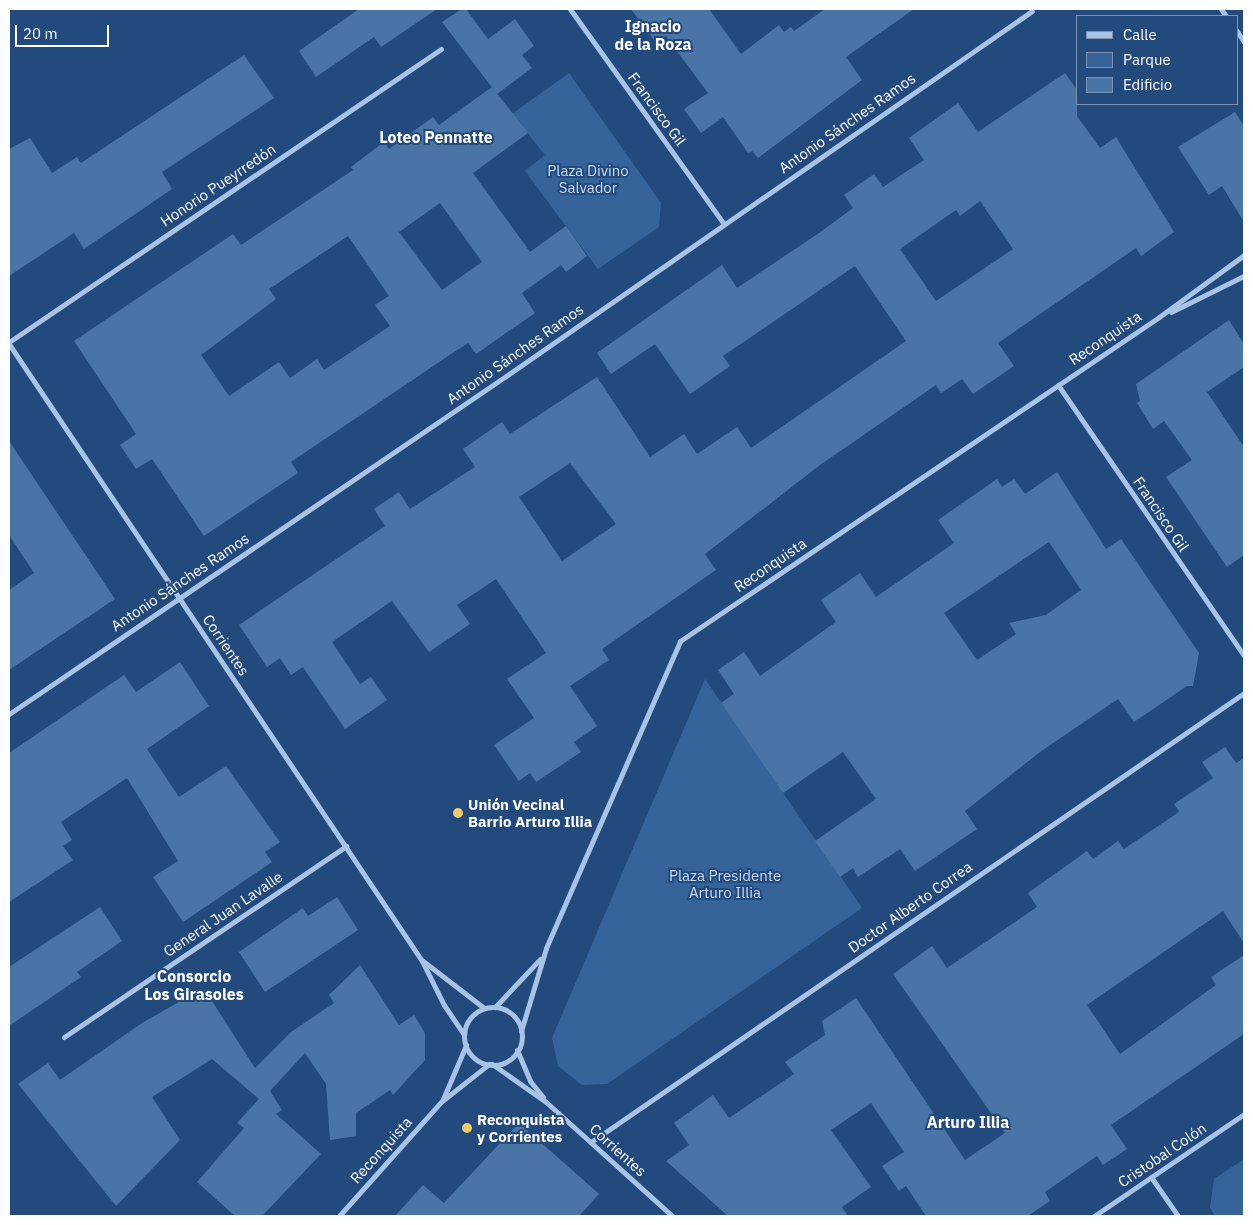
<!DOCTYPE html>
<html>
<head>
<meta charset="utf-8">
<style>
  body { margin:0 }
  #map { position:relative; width:1253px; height:1225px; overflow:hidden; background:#234a7d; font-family:"IBM Plex Sans",sans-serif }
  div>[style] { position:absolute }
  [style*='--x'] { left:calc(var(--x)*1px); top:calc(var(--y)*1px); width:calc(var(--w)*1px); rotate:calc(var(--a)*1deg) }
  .green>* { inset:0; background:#36649a }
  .building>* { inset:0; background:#4b74a6 }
  .minor>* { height:5px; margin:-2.5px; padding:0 2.5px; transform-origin:2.5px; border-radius:2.5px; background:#a7c3e6 }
  .minor>.ring { margin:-2.5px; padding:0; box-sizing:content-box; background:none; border:5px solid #a7c3e6; border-radius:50% }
  .dots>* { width:14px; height:14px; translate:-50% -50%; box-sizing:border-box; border:2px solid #234a7d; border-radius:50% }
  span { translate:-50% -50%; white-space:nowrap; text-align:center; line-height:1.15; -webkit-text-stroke:4px #234a7d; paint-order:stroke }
  .street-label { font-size:15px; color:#fff }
  .park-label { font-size:15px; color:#caddf4 }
  .poi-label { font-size:15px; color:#fff; font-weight:700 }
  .left { translate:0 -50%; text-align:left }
  .neighbourhood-label { font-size:16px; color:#fff; font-weight:700 }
  .frame { position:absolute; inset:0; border:10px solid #fff; pointer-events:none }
  .legend { position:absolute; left:1076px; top:15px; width:162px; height:90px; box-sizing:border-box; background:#234a7d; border:1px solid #7b92b1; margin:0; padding:6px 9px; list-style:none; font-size:15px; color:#fff }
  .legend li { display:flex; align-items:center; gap:10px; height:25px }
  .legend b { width:25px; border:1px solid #7b92b1 }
  .scale { position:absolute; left:15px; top:25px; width:94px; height:22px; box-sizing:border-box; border:2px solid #fff; border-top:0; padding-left:6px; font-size:15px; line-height:18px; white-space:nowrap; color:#fff; -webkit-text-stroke:4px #234a7d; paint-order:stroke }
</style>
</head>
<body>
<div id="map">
  <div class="green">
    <div style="clip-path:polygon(569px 73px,661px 203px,659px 227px,598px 269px,525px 171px,545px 155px,512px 114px)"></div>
    <div style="clip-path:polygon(705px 679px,862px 908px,607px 1084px,582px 1085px,558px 1066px,552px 1038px)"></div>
    <div style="clip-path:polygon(1244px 1159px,1244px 1216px,1215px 1216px,1210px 1208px,1214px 1179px)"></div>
  </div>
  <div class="building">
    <div style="clip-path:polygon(359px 9px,437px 9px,381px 47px,374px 37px,316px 77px,299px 51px)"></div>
    <div style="clip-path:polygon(462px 9px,466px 9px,488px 39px,515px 19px,534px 46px,522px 55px,532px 68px,497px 94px,442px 22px)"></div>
    <div style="clip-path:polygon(631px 9px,709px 9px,741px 54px,779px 25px,784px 32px,791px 27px,794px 31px,825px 9px,914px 9px,846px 57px,862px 80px,758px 158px,752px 151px,748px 153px,723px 117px,701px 133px,684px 109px,708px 93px,666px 36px,656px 43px)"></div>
    <div style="clip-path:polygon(244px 55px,274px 98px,162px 172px,172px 189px,84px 249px,74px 233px,9px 276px,9px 149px,30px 138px,52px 173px,77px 157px,81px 163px)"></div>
    <div style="clip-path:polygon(evenodd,1065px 73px,1077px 90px,1077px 116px,1100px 148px,1116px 137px,1174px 232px,1141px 256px,1136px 248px,998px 343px,1014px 366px,973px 394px,962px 379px,941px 393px,936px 385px,820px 465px,705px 554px,716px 570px,602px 649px,609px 660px,570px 686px,597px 726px,574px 742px,581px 752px,536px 782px,530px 773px,519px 781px,494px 745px,534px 718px,507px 679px,546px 653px,496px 579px,457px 605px,470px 624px,429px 652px,392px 601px,332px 642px,360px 684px,371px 677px,387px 700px,345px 729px,303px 667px,291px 675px,280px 658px,267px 667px,239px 625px,385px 526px,374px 509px,399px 492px,410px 509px,475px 467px,463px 449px,502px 422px,510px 434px,597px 377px,650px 457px,684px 434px,697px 454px,737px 427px,751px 448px,906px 341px,855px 266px,723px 356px,730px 366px,690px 394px,655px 344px,611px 374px,597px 353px,722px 265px,737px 288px,819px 233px,853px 208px,844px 195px,874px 174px,883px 187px,924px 160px,909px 138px,958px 103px,978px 132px,1065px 73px,980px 201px,1013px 249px,936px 301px,900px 249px,956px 210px,960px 216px,980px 201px,1065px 73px,570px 463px,616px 524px,562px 561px,519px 497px,570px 463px)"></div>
    <div style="clip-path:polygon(evenodd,492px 87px,528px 133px,473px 173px,530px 252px,566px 226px,587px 256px,566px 272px,561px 265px,522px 293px,535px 313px,476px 354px,468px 343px,448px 356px,291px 462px,298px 473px,204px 536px,152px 459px,136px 469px,120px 445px,136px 434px,74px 341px,233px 234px,241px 245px,353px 170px,351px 167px,384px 142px,389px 149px,433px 117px,439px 125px,492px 87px,440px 203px,482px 262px,442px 290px,399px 232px,440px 203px,492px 87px,348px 236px,389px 296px,375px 305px,390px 326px,324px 370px,317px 359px,290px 378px,279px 362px,229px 396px,201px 355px,276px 299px,269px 289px,348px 236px)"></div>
    <div style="clip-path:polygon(1235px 112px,1244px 126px,1244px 222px,1222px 186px,1209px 195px,1178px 147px)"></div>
    <div style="clip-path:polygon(1229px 320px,1244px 344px,1244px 367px,1207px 392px,1244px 447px,1244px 555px,1227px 567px,1166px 477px,1192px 460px,1164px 421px,1153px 429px,1137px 403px,1140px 401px,1136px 384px)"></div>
    <div style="clip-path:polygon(9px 441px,115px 599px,9px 670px,9px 590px,34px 573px,9px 535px)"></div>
    <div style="clip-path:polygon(evenodd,1057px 472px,1106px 549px,1121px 539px,1199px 653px,1193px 686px,1187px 686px,1134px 722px,1118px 699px,1040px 752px,965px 811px,977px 829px,915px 871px,900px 849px,858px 877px,853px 868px,840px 877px,815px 841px,876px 799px,843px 752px,783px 793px,721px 703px,734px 694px,718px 670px,744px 652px,760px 676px,836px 622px,821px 600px,860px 573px,876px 597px,954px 543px,938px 520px,997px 479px,1002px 487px,1014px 479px,1025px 494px,1057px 472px,1049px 542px,1081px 590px,1046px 615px,1009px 623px,1016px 634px,977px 660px,944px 613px,1049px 542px)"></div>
    <div style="clip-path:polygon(180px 662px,209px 706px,147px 749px,179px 797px,226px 766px,280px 842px,265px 852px,272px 862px,183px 922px,153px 877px,178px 861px,127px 778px,61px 822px,72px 840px,63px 846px,73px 860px,9px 902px,9px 753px,124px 675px,136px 692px)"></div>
    <div style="clip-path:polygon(1225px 747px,1236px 763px,1244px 758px,1244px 943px,1223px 911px,1087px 1005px,1120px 1054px,1216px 985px,1211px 977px,1244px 955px,1244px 1034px,1111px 1125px,1127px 1149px,1103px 1165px,1097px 1156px,1045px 1192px,1050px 1201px,1028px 1216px,926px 1216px,906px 1186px,899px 1191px,882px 1166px,904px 1152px,871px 1103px,831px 1130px,871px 1187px,842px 1207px,848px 1216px,728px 1216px,666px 1161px,689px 1145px,674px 1123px,713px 1095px,729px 1118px,794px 1074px,785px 1062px,825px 1035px,822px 1021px,856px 998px,965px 1160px,1005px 1133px,893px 974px,932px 946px,947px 968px,1037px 907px,1028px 893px,1087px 851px,1093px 859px,1118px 841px,1124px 849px,1176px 814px,1179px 811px,1174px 804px,1213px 778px,1202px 762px)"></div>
    <div style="clip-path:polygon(337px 897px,358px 930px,265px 992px,239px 952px,303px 908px,308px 916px)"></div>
    <div style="clip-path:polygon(100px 907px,122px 941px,77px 972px,81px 977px,9px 1026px,9px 967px)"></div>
    <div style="clip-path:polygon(360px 965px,399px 1025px,414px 1015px,425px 1033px,425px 1060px,393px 1095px,390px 1090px,356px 1113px,356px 1136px,330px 1140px,326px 1084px,305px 1053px,270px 1091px,282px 1110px,276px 1114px,321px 1154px,262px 1216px,235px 1216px,197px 1182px,244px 1128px,237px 1123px,259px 1099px,212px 1059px,152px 1097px,180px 1140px,116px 1206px,18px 1084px,48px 1063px,60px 1080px,142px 1023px,193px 994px,198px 1002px,208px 995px,255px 1068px,291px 1032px,334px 1003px,329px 995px)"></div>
    <div style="clip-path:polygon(519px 1123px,599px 1194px,579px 1216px,395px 1216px,423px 1185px,444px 1203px)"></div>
  </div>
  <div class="minor">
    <div style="--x:570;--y:9;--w:264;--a:54.4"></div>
    <div style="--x:1221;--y:9;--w:9;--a:54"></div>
    <div style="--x:1237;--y:31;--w:13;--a:58"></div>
    <div style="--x:1171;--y:312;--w:81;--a:-26.3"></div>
    <div style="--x:9;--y:342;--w:522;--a:-34.15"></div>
    <div style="--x:9;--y:344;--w:742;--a:56.2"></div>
    <div style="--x:422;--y:961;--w:49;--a:63.4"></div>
    <div style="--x:444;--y:1005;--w:36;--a:56"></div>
    <div style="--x:1058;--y:385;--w:329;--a:55.5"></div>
    <div style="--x:9;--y:714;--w:601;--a:-34.22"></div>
    <div style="--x:506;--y:376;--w:640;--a:-34.76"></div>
    <div style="--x:423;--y:961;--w:77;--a:37.6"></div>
    <div style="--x:495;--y:1007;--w:66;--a:-46.8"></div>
    <div class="ring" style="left:464px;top:1007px;width:53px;height:53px"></div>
    <div style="--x:521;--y:1031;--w:87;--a:-73.2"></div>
    <div style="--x:546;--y:948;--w:335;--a:-66.4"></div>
    <div style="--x:680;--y:641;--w:578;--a:-34.07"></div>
    <div style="--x:1159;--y:317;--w:105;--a:-36.1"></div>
    <div style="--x:64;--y:1037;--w:341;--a:-34.1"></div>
    <div style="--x:517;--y:1050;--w:34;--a:67"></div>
    <div style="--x:530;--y:1081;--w:21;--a:51"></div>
    <div style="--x:492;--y:1064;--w:66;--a:35.1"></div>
    <div style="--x:546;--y:1102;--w:170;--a:42.1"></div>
    <div style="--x:443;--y:1099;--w:59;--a:-66.9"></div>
    <div style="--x:591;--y:1142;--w:792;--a:-34.51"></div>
    <div style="--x:1151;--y:1177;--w:47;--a:55.3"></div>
    <div style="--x:339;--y:1216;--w:154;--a:-48.2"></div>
    <div style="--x:442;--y:1101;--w:60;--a:-38.2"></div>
    <div style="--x:1094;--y:1216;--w:181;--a:-34.2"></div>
  </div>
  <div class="dots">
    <div style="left:458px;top:813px;background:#f1ca6a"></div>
    <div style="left:467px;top:1128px;background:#f1ca6a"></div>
  </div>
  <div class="street-label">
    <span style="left:657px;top:109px;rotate:54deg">Francisco Gil</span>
    <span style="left:847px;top:123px;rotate:-35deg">Antonio Sánches Ramos</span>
    <span style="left:218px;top:185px;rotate:-34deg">Honorio Pueyrredón</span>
    <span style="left:1105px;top:338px;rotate:-34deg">Reconquista</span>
    <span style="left:515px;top:354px;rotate:-35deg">Antonio Sánches Ramos</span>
    <span style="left:1161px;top:514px;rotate:56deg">Francisco Gil</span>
    <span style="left:770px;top:565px;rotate:-34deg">Reconquista</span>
    <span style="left:180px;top:582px;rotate:-34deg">Antonio Sánches Ramos</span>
    <span style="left:226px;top:645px;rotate:56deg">Corrientes</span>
    <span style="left:910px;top:907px;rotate:-35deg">Doctor Alberto Correa</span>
    <span style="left:223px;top:914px;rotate:-34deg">General Juan Lavalle</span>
    <span style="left:381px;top:1150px;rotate:-48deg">Reconquista</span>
    <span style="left:618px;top:1150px;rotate:42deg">Corrientes</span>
    <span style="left:1162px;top:1155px;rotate:-34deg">Cristobal Colón</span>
  </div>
  <div class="park-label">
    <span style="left:588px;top:179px">Plaza Divino<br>Salvador</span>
    <span style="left:725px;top:884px">Plaza Presidente<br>Arturo Illia</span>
  </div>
  <div class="poi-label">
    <span class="left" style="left:468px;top:813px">Unión Vecinal<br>Barrio Arturo Illia</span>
    <span class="left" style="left:477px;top:1128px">Reconquista<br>y Corrientes</span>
  </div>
  <div class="neighbourhood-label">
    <span style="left:653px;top:35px">Ignacio<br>de la Roza</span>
    <span style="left:436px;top:137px">Loteo Pennatte</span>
    <span style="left:194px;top:985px">Consorcio<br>Los Girasoles</span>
    <span style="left:968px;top:1122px">Arturo Illia</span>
  </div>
  <div class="frame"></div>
  <ul class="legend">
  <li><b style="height:6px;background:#a7c3e6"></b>Calle</li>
  <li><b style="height:14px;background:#36649a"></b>Parque</li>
  <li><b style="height:14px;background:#4b74a6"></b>Edificio</li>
  </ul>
  <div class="scale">20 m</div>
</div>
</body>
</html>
